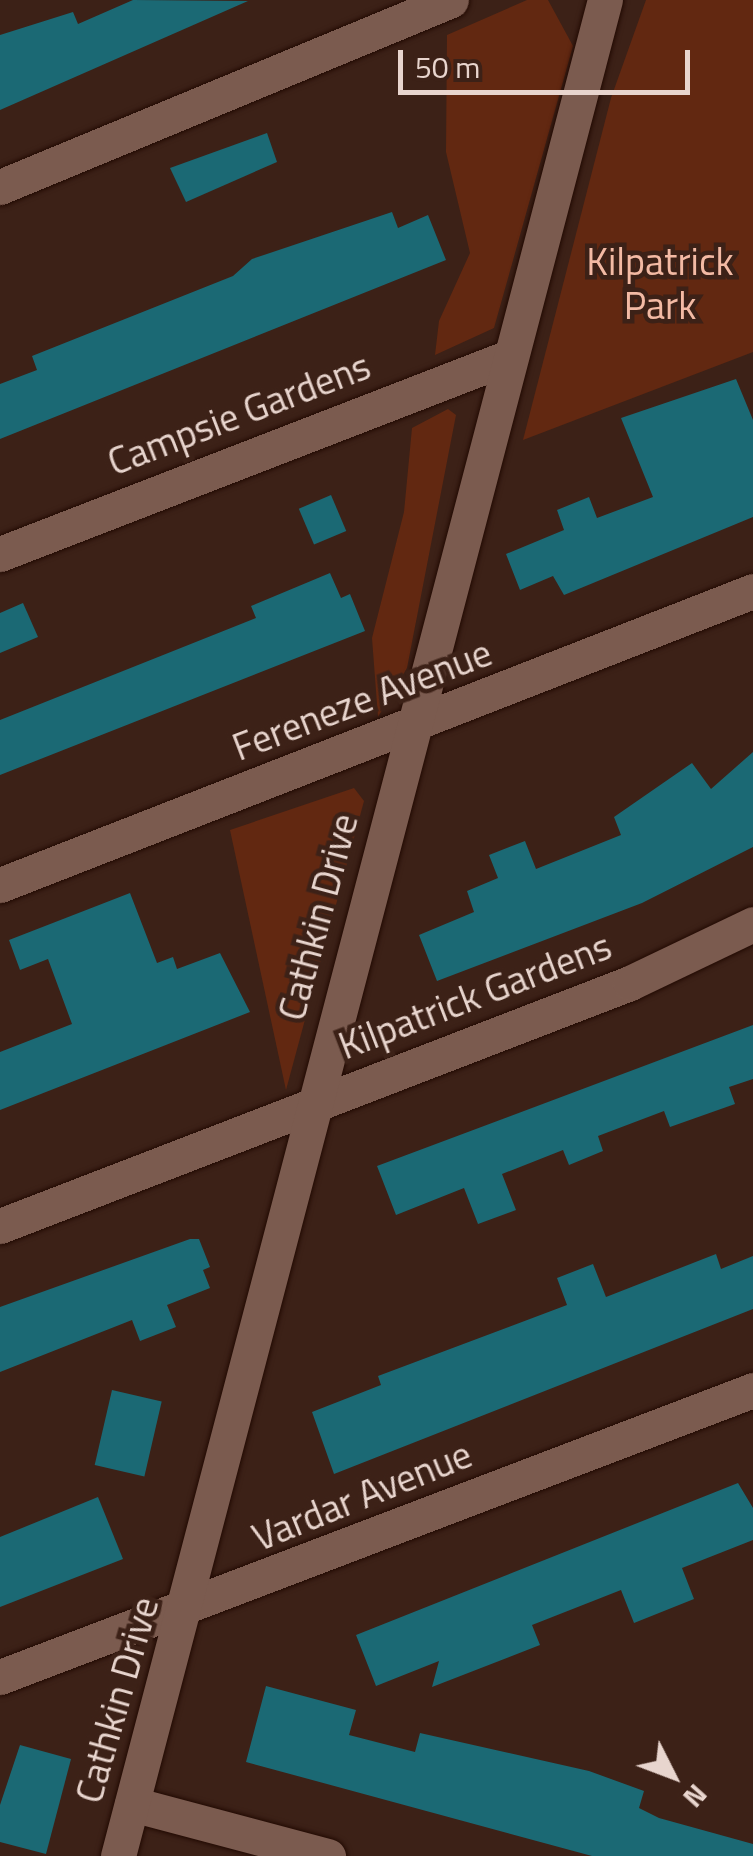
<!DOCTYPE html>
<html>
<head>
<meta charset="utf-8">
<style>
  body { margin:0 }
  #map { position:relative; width:753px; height:1856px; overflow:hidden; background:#3c2117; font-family:"Titillium Web",sans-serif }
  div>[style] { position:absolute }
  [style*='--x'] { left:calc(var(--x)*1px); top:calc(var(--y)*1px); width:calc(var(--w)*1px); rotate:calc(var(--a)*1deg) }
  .green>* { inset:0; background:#622811 }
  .building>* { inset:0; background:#1b6974; transform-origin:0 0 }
  .roads { filter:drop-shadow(0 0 2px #220a03) drop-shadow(0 0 2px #220a03) }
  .street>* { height:35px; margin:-17.5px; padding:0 17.5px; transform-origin:17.5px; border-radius:17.5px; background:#7b5b4f }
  span { translate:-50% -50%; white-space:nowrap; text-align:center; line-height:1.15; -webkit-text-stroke:9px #3c2117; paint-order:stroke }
  .park-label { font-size:38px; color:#f3baa4 }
  .street-label { font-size:38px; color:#e8d5ce }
  .north { position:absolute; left:623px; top:1726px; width:100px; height:100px; -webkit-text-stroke:8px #3c2117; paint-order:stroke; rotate:132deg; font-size:28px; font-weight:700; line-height:40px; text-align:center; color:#e8d5ce }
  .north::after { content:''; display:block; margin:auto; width:35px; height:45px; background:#e8d5ce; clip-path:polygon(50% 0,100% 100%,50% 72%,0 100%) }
  .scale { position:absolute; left:398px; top:50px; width:292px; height:45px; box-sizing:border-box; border:5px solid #e8d5ce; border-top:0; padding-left:12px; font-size:30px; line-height:35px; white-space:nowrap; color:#e8d5ce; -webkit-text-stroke:8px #3c2117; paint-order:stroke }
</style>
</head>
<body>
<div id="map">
  <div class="green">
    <div style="clip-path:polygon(527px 0,548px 0,573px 46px,494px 328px,435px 355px,439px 321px,470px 253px,446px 152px,447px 35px)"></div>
    <div style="clip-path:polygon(646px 0,753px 0,753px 352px,523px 440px,611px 98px)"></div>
    <div style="clip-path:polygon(448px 409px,456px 415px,407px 668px,378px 717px,372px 638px,404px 512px,412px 428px)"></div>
    <div style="clip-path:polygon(354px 788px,364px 801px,286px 1090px,230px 830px)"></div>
  </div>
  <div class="building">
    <div style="clip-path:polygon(133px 0,248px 1px,0 110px,0 35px,73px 12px,78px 24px)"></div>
    <div style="clip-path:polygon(267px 133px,277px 162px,186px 202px,170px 168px)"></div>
    <div style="clip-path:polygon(392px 212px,398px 228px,428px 215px,446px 260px,0 439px,0 384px,37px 370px,32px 356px,233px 276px,252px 259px)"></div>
    <div style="clip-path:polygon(736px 379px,753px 420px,753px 517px,564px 595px,553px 576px,520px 590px,506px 554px,564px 530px,557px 510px,589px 497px,597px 518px,653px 497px,621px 418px)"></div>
    <div style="left:331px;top:495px;width:39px;height:35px;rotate:67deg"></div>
    <div style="clip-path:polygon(330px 573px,341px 598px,350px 594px,365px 631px,0 775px,0 720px,256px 618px,251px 606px)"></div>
    <div style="clip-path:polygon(23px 603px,38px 637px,0 653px,0 613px)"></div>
    <div style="clip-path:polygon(753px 752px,753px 847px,642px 903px,437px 981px,419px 935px,474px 912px,467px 891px,498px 878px,489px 855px,525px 841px,536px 869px,621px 835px,614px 817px,692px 763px,711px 789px)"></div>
    <div style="clip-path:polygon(130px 893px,157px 963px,173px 957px,177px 969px,220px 953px,250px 1012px,0 1110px,0 1052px,72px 1024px,48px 959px,20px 970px,9px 940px)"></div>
    <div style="clip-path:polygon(753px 1025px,753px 1079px,729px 1087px,735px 1104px,670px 1127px,664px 1111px,598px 1136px,603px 1151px,569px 1165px,563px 1150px,502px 1174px,516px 1210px,478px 1224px,464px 1188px,396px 1215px,377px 1166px)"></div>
    <div style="clip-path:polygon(190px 1239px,199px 1239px,210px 1267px,203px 1270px,210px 1288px,167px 1305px,176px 1327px,140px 1341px,132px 1320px,0 1372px,0 1307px)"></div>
    <div style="clip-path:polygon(716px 1254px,721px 1269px,753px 1256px,753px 1309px,334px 1474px,312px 1412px,381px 1385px,378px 1376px,567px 1305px,557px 1278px,593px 1264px,606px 1297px)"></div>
    <div style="left:112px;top:1390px;width:51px;height:77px;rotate:13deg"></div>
    <div style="clip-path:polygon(738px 1483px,753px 1508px,753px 1540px,682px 1568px,694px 1599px,634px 1623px,621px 1590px,532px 1625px,540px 1645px,432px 1687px,439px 1661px,376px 1686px,356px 1635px)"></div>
    <div style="clip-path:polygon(98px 1497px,123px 1559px,0 1607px,0 1537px)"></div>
    <div style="clip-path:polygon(266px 1686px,356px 1710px,349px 1735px,415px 1752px,420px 1733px,589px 1771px,644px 1791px,639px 1808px,659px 1818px,753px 1844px,753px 1856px,592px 1856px,246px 1762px)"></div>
    <div style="clip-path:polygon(20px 1745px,71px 1759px,46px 1854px,0 1842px,0 1805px)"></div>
  </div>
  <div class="roads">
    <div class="street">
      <div style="--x:0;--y:187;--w:488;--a:-22.5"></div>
      <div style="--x:0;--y:554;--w:546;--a:-21.16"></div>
      <div style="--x:0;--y:885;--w:808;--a:-21.33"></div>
      <div style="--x:0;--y:1226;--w:675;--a:-21.09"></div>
      <div style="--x:630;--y:983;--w:136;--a:-25.6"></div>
      <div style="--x:0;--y:1677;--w:806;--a:-20.86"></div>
      <div style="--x:132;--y:1804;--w:203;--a:14.9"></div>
      <div style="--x:118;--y:1856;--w:1919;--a:-75.3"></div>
    </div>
  </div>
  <div class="park-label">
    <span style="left:660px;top:284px">Kilpatrick<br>Park</span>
  </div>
  <div class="street-label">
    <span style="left:239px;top:414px;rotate:-21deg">Campsie Gardens</span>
    <span style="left:362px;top:700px;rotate:-21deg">Fereneze Avenue</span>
    <span style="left:318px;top:917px;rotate:-75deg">Cathkin Drive</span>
    <span style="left:475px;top:996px;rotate:-21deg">Kilpatrick Gardens</span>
    <span style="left:362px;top:1496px;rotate:-22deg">Vardar Avenue</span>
    <span style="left:117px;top:1700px;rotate:-74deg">Cathkin Drive</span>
  </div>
  <div class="north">N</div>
  <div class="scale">50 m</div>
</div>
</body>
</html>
